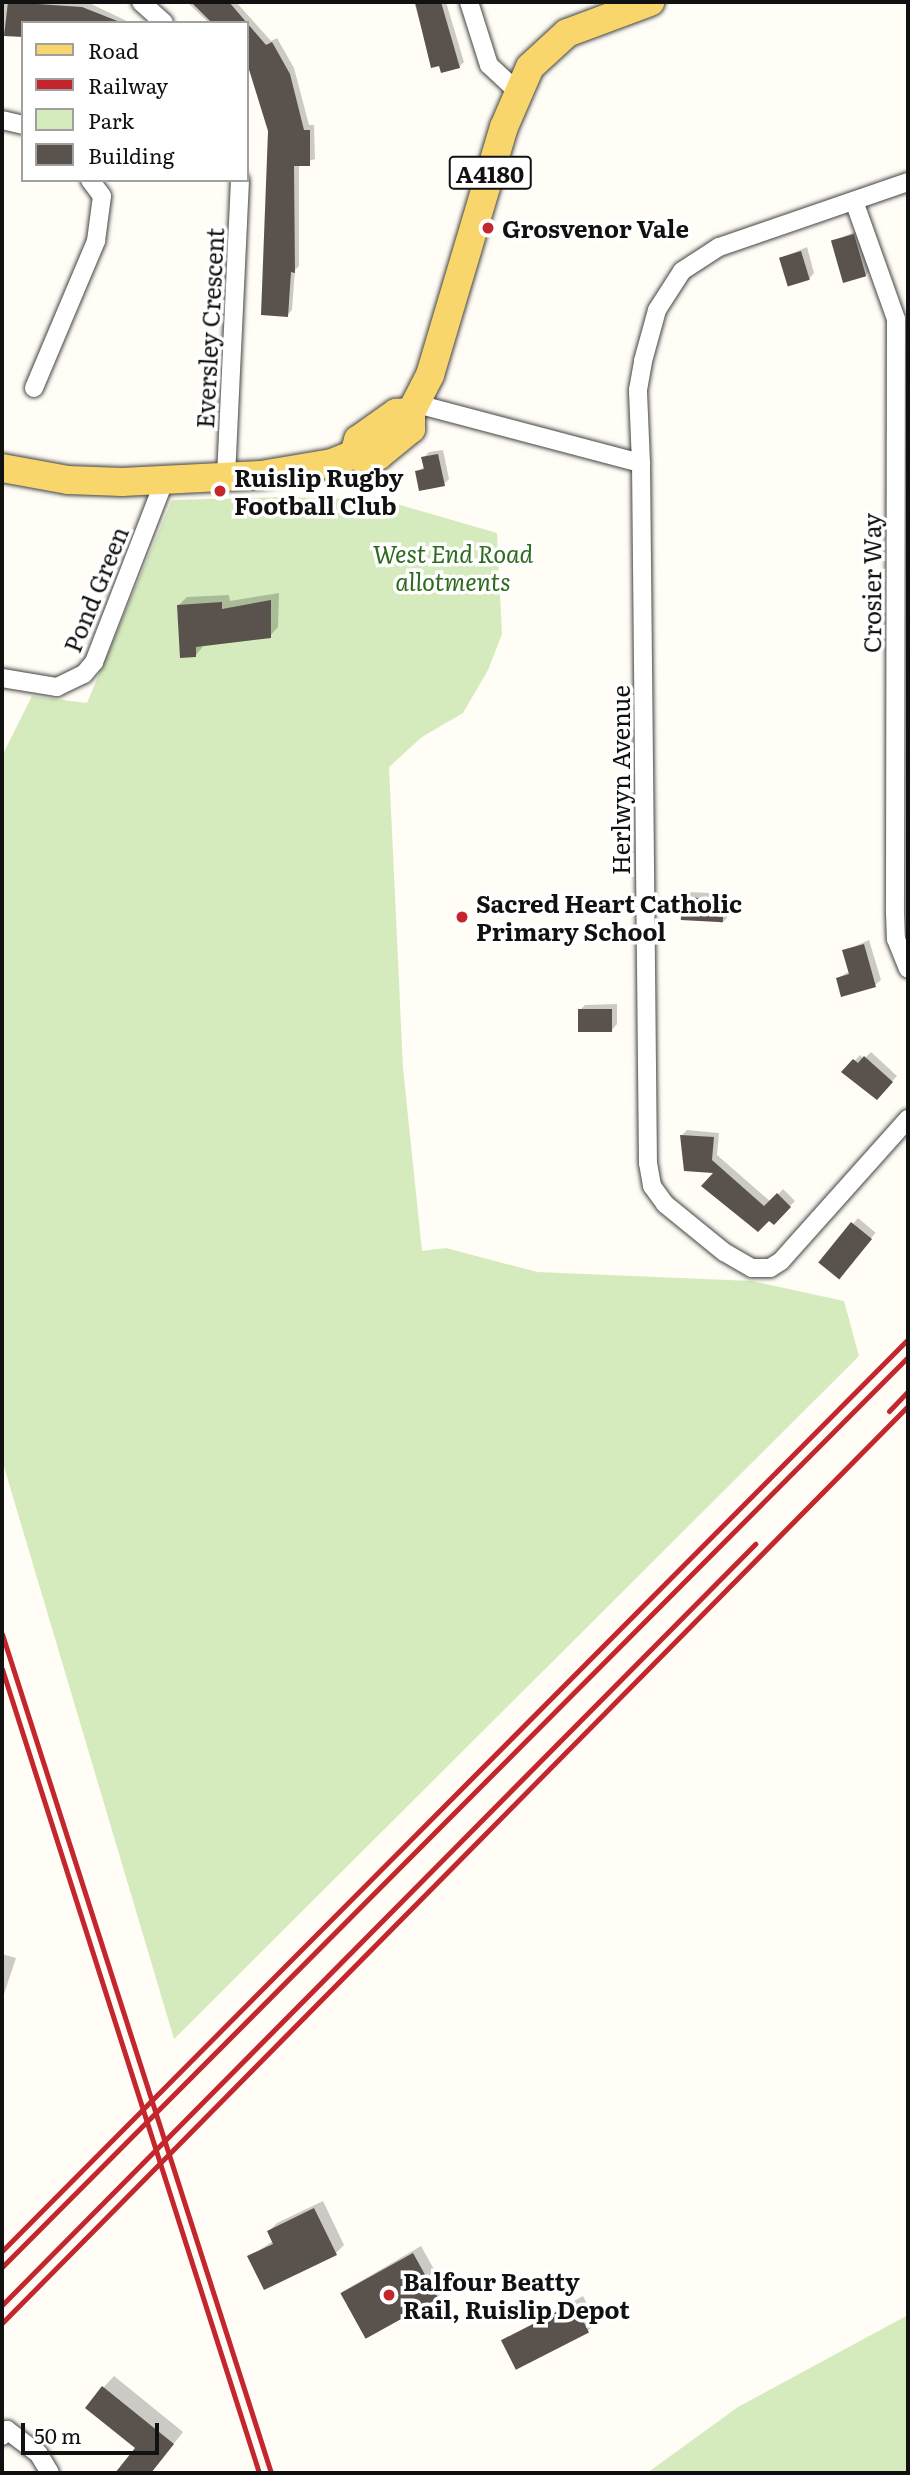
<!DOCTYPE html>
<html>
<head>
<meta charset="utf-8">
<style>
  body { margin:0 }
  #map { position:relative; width:910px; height:2475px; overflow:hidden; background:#fffdf5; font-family:Literata,serif }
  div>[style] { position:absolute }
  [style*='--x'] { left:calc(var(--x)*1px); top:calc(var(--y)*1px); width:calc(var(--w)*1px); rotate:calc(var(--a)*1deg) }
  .green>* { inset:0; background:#d5ebbd }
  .shadow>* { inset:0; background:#0003; transform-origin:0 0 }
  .building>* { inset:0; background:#5a524d; transform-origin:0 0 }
  .roads { filter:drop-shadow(0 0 2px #444) drop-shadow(0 0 2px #444) }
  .minor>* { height:18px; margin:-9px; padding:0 9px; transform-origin:9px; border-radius:9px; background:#fff }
  .primary>* { height:28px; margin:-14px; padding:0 14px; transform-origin:14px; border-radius:14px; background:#f9d66b }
  .rail>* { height:5px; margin:-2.5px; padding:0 2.5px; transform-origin:2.5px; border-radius:2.5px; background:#c4262e }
  .dots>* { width:19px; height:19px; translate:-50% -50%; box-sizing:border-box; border:4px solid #fff; border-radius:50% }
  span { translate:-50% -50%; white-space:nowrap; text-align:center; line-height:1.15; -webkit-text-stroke:7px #fff; paint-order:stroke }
  .shield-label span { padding:2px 5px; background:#fff; border:2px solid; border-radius:5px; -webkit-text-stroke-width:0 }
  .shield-label { font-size:23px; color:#111; font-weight:700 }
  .poi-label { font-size:24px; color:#111; font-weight:700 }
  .left { translate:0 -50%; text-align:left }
  .street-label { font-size:24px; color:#111 }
  .park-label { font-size:24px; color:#2f6b1f; font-style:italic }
  .frame { position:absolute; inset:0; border:4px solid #111; pointer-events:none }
  .legend { position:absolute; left:21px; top:21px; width:228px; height:161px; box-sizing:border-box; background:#fff; border:2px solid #a0a0a0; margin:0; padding:9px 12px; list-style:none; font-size:21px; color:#111 }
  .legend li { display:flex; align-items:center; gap:14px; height:35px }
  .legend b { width:35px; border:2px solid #a0a0a0 }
  .scale { position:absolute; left:21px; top:2423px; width:138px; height:32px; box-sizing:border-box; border:4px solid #111; border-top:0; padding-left:9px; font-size:21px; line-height:24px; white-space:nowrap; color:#111; -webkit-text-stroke:5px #fff; paint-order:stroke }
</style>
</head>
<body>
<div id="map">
  <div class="green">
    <div style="clip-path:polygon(286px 497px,383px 500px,497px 533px,502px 634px,488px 670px,463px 713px,422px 737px,389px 767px,403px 1068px,422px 1251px,446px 1248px,537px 1272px,752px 1281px,844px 1301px,859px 1356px,174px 2039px,2px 1460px,2px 756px,32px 696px,87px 703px,172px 500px)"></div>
    <div style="clip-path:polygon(908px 2315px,908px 2473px,647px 2473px,738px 2407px)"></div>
  </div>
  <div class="shadow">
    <div style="clip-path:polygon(2px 2px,87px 2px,131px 23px,23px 23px,23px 36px,2px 35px)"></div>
    <div style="clip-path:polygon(187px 2px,236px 2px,271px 41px,277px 38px,294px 68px,309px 125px,314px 125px,315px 159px,299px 164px,299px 266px,295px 270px,292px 310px,287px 315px,270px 131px,247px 59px,247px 23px,209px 23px)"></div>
    <div style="clip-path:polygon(414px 2px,446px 2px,464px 62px,459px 67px,432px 65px)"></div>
    <div style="clip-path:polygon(859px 230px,871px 269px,866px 275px,833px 241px)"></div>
    <div style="clip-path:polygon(807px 247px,814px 273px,809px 279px,781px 258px)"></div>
    <div style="clip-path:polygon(443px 450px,449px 479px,444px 484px,417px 472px,425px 466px,423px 458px,429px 452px)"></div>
    <div style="clip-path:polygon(279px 593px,278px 627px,270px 636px,204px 645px,196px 655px,179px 605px,187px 597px,229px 595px,230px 601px)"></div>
    <div style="clip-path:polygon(689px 892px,728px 894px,727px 918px,722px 923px,683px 897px)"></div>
    <div style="clip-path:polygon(869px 940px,881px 980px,875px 985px,838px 978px,850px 971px,844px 951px)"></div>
    <div style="clip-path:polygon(617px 1004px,617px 1024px,612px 1030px,580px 1010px,585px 1005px)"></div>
    <div style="clip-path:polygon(871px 1052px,897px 1076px,877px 1097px,844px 1072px,860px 1055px,864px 1059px)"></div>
    <div style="clip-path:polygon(687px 1130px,719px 1133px,717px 1155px,771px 1202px,783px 1189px,795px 1201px,774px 1223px,682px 1135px)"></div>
    <div style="left:858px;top:1218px;width:23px;height:58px;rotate:40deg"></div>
    <div style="clip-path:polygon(2px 1954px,16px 1958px,2px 2000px)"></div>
    <div style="clip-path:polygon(323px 2201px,344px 2245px,336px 2253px,249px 2257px,273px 2241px,269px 2231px,277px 2223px)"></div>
    <div style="clip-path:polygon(421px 2246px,445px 2289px,437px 2298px,342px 2292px)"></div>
    <div style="clip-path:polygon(583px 2296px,596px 2322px,588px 2331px,503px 2341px)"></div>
    <div style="clip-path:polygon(114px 2376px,183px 2432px,151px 2473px,115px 2473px,138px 2448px,103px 2388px)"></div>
  </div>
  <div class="building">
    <div style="clip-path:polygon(8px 2px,82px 7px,120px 22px,23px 23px,23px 37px,4px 36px)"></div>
    <div style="clip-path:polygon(191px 2px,229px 2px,266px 45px,272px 42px,290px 74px,304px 130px,310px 130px,310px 166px,294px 166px,295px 273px,291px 272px,288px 317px,261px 315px,268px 131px,247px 63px,247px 23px,212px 23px)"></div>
    <div style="clip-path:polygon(415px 2px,441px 2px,460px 68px,441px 73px,439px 66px,431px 68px)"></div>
    <div style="left:854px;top:234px;width:44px;height:24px;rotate:74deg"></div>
    <div style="left:801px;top:251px;width:30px;height:23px;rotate:73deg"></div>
    <div style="clip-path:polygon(438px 454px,445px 486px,419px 491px,415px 471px,424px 469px,421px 457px)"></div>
    <div style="clip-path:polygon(271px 600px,271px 638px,196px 647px,196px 657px,180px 658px,177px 605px,222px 602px,222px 609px)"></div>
    <div style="left:682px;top:897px;width:42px;height:23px;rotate:3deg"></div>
    <div style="clip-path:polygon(864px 944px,876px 987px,841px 997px,836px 978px,849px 974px,842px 950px)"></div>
    <div style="left:578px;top:1009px;width:34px;height:23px"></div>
    <div style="clip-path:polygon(864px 1056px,893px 1082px,877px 1100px,841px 1072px,853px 1059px,858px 1063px)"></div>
    <div style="clip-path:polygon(680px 1135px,714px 1137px,712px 1160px,764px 1206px,777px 1193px,791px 1207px,774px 1225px,769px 1221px,758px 1232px,701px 1186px,713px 1173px,684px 1171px)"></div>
    <div style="left:851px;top:1222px;width:27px;height:52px;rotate:39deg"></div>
    <div style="clip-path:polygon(314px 2208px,337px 2255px,264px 2290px,247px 2256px,273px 2244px,267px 2231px)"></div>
    <div style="left:413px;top:2253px;width:52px;height:83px;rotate:61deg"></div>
    <div style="left:574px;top:2303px;width:33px;height:82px;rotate:63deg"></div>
    <div style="clip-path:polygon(102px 2386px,174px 2444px,151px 2473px,115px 2473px,135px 2448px,85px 2408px)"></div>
  </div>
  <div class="roads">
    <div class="minor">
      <div style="--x:141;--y:2;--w:31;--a:42"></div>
      <div style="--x:469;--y:2;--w:66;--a:72.4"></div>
      <div style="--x:489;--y:65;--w:38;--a:43"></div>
      <div style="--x:2;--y:120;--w:22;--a:13"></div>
      <div style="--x:854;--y:201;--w:125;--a:70.4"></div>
      <div style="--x:896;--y:319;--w:594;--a:90.1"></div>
      <div style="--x:895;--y:913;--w:26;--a:88"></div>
      <div style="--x:896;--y:939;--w:32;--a:68"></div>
      <div style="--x:34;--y:388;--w:160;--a:-67.1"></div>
      <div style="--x:96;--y:241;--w:45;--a:-82.4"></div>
      <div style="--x:102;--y:196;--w:20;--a:-127"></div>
      <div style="--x:417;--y:404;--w:232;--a:14.8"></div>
      <div style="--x:641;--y:463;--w:700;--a:89.43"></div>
      <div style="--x:648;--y:1163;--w:23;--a:80"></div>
      <div style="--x:652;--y:1186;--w:22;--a:54"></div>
      <div style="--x:665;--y:1204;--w:76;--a:39.1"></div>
      <div style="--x:724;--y:1252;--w:32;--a:30"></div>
      <div style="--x:752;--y:1268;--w:18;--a:0"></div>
      <div style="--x:770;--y:1268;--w:13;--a:-32"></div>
      <div style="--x:781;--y:1261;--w:191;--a:-48.2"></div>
      <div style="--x:641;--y:463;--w:73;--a:-92.4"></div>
      <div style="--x:638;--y:390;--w:29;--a:-80"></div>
      <div style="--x:643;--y:361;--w:53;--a:-74.6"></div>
      <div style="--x:657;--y:310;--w:46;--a:-57.3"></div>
      <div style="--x:682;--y:271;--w:44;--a:-33"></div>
      <div style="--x:719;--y:247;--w:200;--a:-19"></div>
      <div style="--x:226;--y:477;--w:297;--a:-87.3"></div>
      <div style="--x:2;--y:678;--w:56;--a:9.3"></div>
      <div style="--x:57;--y:687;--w:30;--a:-26"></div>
      <div style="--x:84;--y:674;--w:16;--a:-50"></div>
      <div style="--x:94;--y:662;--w:196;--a:-68.8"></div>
      <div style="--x:2;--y:2436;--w:8;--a:-50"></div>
      <div style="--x:7;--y:2430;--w:39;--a:37"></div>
      <div style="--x:38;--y:2453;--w:23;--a:59"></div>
    </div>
    <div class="primary">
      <div style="--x:354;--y:454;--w:13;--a:27"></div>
      <div style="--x:366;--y:460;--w:13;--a:-18"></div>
      <div style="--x:378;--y:456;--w:43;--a:-39.3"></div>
      <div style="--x:411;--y:429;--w:17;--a:-90"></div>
      <div style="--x:411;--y:412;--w:42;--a:-62.8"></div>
      <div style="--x:430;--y:375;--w:259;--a:-73.4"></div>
      <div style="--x:504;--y:127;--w:65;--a:-66.6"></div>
      <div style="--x:530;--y:67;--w:50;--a:-42.6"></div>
      <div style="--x:567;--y:33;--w:89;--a:-20.5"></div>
      <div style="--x:354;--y:454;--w:15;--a:-74"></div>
      <div style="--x:358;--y:440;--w:47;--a:-35.4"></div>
      <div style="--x:396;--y:413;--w:15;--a:-4"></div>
      <div style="--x:2;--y:468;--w:67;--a:10.3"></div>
      <div style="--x:68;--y:480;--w:54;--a:2.1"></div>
      <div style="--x:122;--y:482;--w:139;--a:-2.9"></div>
      <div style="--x:261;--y:475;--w:72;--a:-9.6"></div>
      <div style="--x:332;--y:463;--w:24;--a:-22"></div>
    </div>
  </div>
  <div class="rail">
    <div style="--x:889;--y:1411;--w:28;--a:-46"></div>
    <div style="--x:2;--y:1634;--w:881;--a:72.22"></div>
    <div style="--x:2;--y:1669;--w:844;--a:72.27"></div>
    <div style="--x:2;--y:2251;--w:1286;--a:-45.19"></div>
    <div style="--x:2;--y:2267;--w:1284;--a:-45.13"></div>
    <div style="--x:2;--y:2305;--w:1071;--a:-45.3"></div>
    <div style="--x:2;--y:2323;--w:1289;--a:-45.35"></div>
  </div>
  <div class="dots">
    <div style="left:488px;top:228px;background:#c4262e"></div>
    <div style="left:220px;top:491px;background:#c4262e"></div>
    <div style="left:462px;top:917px;background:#c4262e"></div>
    <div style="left:389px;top:2295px;background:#c4262e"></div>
  </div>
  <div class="shield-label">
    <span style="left:490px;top:173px">A4180</span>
  </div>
  <div class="poi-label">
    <span class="left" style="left:502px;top:228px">Grosvenor Vale</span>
    <span class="left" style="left:234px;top:491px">Ruislip Rugby<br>Football Club</span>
    <span class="left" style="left:476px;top:917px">Sacred Heart Catholic<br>Primary School</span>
    <span class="left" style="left:403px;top:2295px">Balfour Beatty<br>Rail, Ruislip Depot</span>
  </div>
  <div class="street-label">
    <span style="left:209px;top:328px;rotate:-87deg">Eversley Crescent</span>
    <span style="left:871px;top:583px;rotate:-90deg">Crosier Way</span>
    <span style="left:95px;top:589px;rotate:-68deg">Pond Green</span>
    <span style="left:620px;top:780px;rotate:-90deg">Herlwyn Avenue</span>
  </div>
  <div class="park-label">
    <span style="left:453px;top:567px">West End Road<br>allotments</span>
  </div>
  <div class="frame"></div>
  <ul class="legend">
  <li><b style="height:9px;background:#f9d66b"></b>Road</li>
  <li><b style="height:9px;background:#c4262e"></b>Railway</li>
  <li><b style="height:19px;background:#d5ebbd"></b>Park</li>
  <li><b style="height:19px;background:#5a524d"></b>Building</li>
  </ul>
  <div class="scale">50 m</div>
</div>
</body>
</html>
